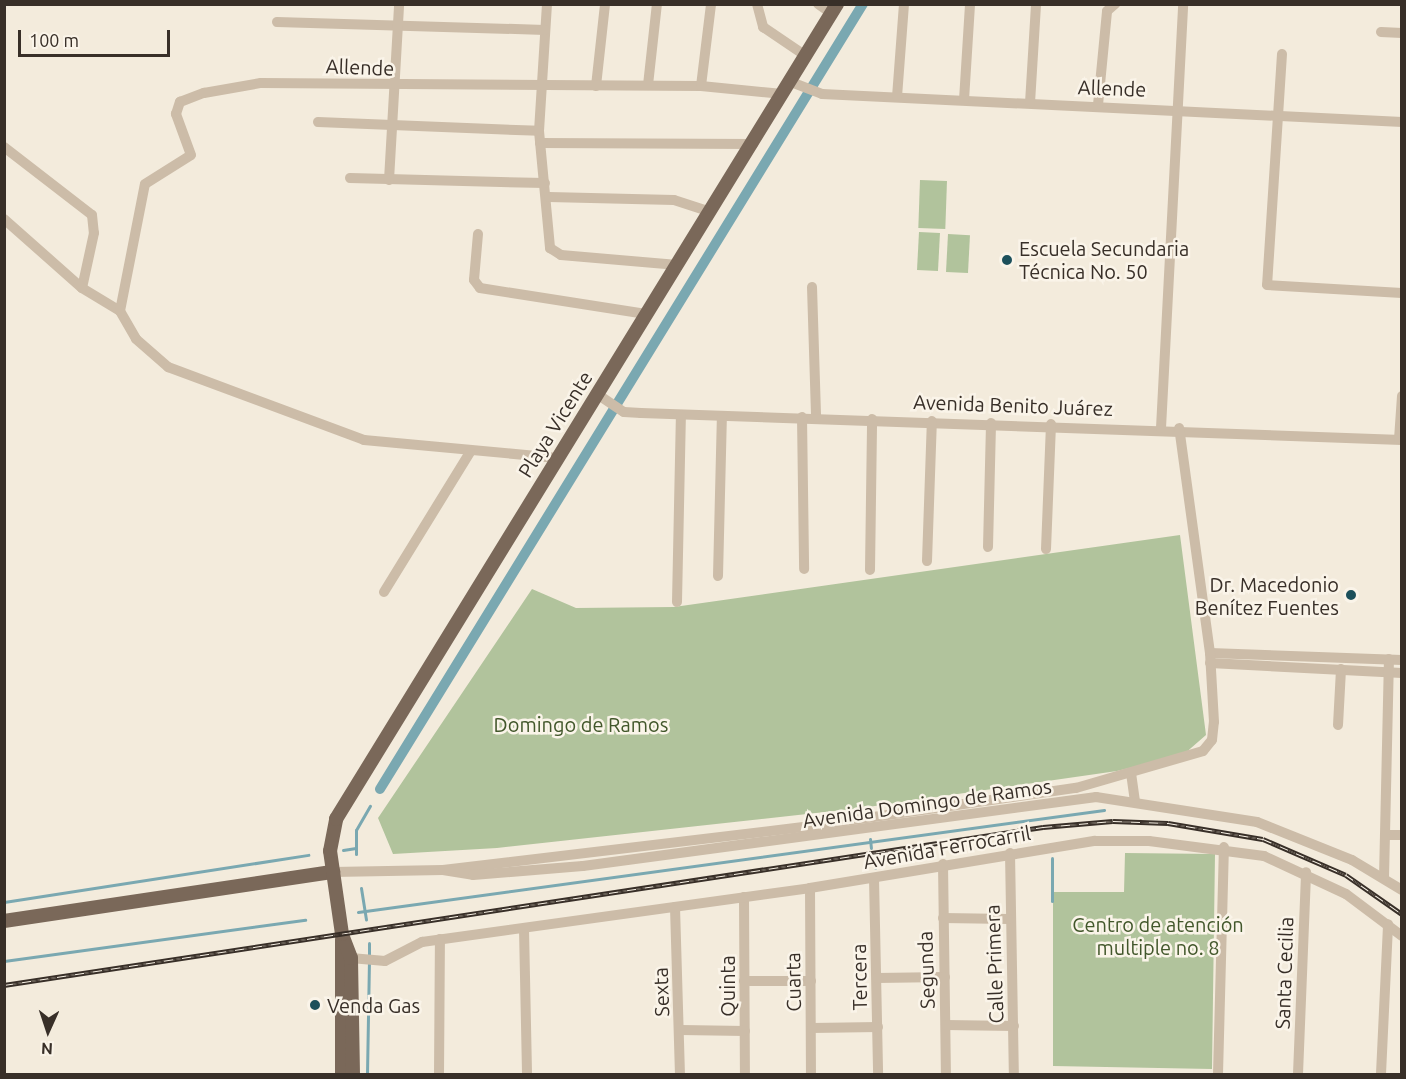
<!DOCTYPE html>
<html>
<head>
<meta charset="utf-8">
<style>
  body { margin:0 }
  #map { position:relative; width:1406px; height:1079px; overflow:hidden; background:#f3ebdc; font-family:Ubuntu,sans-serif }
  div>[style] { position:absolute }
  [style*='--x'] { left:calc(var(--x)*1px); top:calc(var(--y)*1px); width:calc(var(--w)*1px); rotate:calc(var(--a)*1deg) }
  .green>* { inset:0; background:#b1c39c; transform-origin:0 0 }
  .stream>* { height:3px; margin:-1.5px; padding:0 1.5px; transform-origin:1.5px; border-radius:1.5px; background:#7aa8b1 }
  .canal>* { height:10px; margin:-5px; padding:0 5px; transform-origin:5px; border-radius:5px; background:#7aa8b1 }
  .minor>* { height:10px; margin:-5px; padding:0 5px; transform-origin:5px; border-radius:5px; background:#ccbca8 }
  .major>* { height:14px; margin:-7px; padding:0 7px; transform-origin:7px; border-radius:7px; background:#7a6859 }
  .rail>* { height:5px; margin-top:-2.5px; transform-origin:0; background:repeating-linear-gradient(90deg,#faf4e9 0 9px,#382f28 0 18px); box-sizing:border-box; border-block:2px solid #382f28 }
  .dots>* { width:16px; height:16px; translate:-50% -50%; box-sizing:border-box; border:3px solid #faf4e9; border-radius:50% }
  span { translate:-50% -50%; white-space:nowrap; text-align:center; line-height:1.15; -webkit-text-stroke:5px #faf4e9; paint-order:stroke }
  .street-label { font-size:20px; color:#382f28 }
  .poi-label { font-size:20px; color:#382f28 }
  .left { translate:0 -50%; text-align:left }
  .right { translate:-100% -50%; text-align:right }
  .park-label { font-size:20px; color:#42572b }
  .frame { position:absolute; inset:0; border:6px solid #382f28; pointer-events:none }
  .north { position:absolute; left:18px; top:1001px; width:60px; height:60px; -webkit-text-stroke:4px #faf4e9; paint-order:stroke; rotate:183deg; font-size:16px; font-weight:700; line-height:24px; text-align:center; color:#382f28 }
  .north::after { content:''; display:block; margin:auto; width:21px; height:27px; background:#382f28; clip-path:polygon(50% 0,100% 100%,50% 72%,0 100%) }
  .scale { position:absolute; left:18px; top:30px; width:152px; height:27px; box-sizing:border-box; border:3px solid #382f28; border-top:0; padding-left:8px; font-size:18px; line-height:21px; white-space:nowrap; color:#382f28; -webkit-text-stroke:4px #faf4e9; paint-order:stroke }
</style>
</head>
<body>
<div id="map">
  <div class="green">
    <div style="left:920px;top:180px;width:27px;height:48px;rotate:2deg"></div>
    <div style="left:919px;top:232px;width:21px;height:38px;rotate:3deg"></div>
    <div style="left:948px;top:234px;width:22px;height:38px;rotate:3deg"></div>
    <div style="clip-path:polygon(1180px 535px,1206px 735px,1183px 755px,1117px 771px,861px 808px,497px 848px,393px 854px,378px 818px,532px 589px,576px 608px,674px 607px)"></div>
    <div style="clip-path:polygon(1125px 853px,1215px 854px,1212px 1069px,1053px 1066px,1053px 892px,1124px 892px)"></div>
  </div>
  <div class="stream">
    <div style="--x:870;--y:839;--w:9;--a:84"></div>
    <div style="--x:343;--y:850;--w:13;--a:-9"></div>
    <div style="--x:356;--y:854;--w:24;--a:-90"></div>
    <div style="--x:356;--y:830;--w:28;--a:-60"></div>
    <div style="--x:1052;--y:858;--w:43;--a:90"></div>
    <div style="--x:874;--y:861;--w:7;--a:82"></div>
    <div style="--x:361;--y:888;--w:32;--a:81"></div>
    <div style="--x:4;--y:902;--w:308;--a:-8.8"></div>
    <div style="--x:358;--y:912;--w:753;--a:-7.79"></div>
    <div style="--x:369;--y:943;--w:13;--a:90"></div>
    <div style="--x:4;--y:961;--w:304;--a:-7.8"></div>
    <div style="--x:367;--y:1074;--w:112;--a:-89"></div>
  </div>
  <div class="canal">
    <div style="--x:380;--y:789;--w:922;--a:-58.4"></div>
  </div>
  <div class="minor">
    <div style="--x:547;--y:4;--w:127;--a:93.6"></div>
    <div style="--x:539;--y:131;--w:118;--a:84.6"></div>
    <div style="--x:550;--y:248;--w:13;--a:32"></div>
    <div style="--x:561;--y:255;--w:117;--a:4.9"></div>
    <div style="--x:757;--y:4;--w:24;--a:75"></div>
    <div style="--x:763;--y:27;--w:52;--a:34"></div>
    <div style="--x:818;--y:4;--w:16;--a:35"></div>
    <div style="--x:277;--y:22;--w:268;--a:1.7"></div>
    <div style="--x:1381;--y:32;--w:21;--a:3"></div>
    <div style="--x:1282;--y:54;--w:231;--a:93.7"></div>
    <div style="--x:1267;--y:285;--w:135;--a:3.4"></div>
    <div style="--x:791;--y:82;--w:33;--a:21"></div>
    <div style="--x:822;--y:94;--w:581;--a:2.76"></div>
    <div style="--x:648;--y:85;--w:81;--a:-83.7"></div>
    <div style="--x:596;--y:86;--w:82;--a:-83.7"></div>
    <div style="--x:701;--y:86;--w:83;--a:-83"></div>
    <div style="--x:897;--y:97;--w:93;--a:-85.7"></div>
    <div style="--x:964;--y:100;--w:96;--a:-86.4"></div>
    <div style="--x:1030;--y:103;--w:99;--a:-86.5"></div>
    <div style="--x:1098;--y:105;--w:94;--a:-84.5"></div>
    <div style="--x:1107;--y:11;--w:11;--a:-41"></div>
    <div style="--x:318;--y:122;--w:221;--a:2.3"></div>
    <div style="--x:540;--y:143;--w:213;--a:0.3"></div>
    <div style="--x:4;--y:147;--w:111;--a:37.7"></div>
    <div style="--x:92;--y:215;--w:18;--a:84"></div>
    <div style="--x:94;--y:233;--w:56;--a:102.3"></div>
    <div style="--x:82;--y:288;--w:44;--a:31.2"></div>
    <div style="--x:120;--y:311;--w:32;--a:60"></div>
    <div style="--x:136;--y:339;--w:43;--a:41.2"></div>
    <div style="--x:168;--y:367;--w:209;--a:20.4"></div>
    <div style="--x:364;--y:440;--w:194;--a:5.3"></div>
    <div style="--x:350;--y:178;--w:195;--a:1.5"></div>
    <div style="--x:389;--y:180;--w:176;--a:-86.7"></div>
    <div style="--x:549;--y:197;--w:125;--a:1.4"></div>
    <div style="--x:674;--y:200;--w:38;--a:18"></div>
    <div style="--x:4;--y:219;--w:104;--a:41.5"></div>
    <div style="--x:478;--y:234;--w:46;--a:95"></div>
    <div style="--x:474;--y:280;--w:10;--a:53"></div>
    <div style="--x:480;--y:288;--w:168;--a:8.9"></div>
    <div style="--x:812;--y:287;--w:130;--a:88.2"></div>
    <div style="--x:120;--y:311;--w:129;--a:-78.9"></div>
    <div style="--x:145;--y:184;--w:54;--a:-32.2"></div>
    <div style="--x:191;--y:155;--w:44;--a:-110.1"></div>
    <div style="--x:176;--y:114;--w:13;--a:-72"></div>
    <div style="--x:180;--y:102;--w:26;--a:-21"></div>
    <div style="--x:204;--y:93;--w:58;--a:-10"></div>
    <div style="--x:261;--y:83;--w:440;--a:0.4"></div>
    <div style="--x:701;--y:86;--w:82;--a:5.6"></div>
    <div style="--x:597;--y:394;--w:32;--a:34"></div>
    <div style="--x:624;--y:412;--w:17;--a:3"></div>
    <div style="--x:641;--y:413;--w:761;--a:2.03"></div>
    <div style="--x:802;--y:417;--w:152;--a:89.2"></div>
    <div style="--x:1161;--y:428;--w:425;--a:-87"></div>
    <div style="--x:1399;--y:439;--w:43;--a:-86"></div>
    <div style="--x:988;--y:547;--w:124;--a:-88.6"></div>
    <div style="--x:1046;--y:549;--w:125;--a:-87.7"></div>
    <div style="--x:927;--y:561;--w:140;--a:-88"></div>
    <div style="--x:870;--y:570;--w:151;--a:-89.2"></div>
    <div style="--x:718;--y:576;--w:159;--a:-88.6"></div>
    <div style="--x:384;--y:592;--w:164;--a:-58.4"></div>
    <div style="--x:677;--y:602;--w:187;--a:-88.8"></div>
    <div style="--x:1210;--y:653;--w:192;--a:2.1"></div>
    <div style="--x:1210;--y:663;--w:192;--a:3"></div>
    <div style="--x:1338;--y:725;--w:56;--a:-86.9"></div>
    <div style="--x:1131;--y:773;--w:27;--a:82"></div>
    <div style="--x:1387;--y:835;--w:15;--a:0"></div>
    <div style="--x:1010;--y:853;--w:221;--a:89"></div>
    <div style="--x:943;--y:864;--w:210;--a:89.2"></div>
    <div style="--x:443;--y:870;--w:371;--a:-6.8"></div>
    <div style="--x:811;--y:826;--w:268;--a:-8.2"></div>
    <div style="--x:1076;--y:788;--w:132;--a:-16.2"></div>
    <div style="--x:1203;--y:751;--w:14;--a:-51"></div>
    <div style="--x:1212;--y:740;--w:18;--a:-84"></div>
    <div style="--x:1214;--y:722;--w:69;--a:-93.3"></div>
    <div style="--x:1210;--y:653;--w:227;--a:-97.8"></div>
    <div style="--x:333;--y:872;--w:110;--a:-1"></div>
    <div style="--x:443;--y:870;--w:30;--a:9"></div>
    <div style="--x:473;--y:875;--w:110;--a:-4.7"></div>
    <div style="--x:583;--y:866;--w:518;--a:-7.66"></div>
    <div style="--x:1096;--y:797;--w:163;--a:8.8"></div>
    <div style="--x:1257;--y:822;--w:102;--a:21.8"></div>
    <div style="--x:1352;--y:860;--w:58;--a:31"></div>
    <div style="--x:874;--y:878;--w:196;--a:88.8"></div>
    <div style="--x:1384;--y:878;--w:219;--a:-88.7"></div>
    <div style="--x:810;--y:888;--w:186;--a:89.7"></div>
    <div style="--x:744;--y:897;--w:177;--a:89.7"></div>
    <div style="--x:675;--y:907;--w:167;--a:88.3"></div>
    <div style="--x:943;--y:918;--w:66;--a:0.9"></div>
    <div style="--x:524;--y:929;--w:145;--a:88.8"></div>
    <div style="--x:351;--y:958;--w:34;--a:5"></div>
    <div style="--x:385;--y:961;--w:42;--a:-27.2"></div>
    <div style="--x:422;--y:942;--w:392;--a:-7.9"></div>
    <div style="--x:810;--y:888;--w:289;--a:-9.4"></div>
    <div style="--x:1095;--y:841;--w:54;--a:0"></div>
    <div style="--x:1149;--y:841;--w:116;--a:7.4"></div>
    <div style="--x:1264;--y:856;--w:90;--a:24.9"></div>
    <div style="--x:1346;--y:894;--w:70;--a:36.9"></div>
    <div style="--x:877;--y:978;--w:68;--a:-0.8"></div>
    <div style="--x:744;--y:981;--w:67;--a:0"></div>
    <div style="--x:946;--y:1025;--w:68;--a:0.8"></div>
    <div style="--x:812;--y:1028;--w:66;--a:-0.9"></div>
    <div style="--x:681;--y:1030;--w:64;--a:0.9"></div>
    <div style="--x:439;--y:1074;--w:135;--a:-89.6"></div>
    <div style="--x:1218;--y:1074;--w:227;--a:-88.5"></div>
    <div style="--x:1298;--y:1074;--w:202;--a:-87.7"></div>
    <div style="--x:1381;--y:1074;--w:150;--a:-87.3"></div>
  </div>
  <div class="major">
    <div style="--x:4;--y:921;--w:333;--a:-8.5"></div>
    <div style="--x:342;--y:1074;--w:135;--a:-90"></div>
    <div style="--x:353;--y:1074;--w:116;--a:-91"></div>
    <div style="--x:351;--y:958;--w:26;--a:-111"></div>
    <div style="--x:342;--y:934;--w:84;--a:-98.2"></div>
    <div style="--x:330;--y:851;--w:33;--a:-79"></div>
    <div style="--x:336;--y:819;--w:957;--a:-58.42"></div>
  </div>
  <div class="rail">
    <div style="--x:4;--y:985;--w:1051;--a:-8.65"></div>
    <div style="--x:1043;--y:827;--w:70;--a:-4.9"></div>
    <div style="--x:1113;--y:821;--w:55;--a:2.1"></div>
    <div style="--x:1168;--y:823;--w:96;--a:9.6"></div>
    <div style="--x:1263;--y:839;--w:90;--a:23.4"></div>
    <div style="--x:1346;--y:875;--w:68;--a:34.9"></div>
  </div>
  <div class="dots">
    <div style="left:1007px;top:260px;background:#1c505b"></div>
    <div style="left:1351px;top:595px;background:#1c505b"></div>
    <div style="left:315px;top:1005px;background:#1c505b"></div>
  </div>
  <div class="street-label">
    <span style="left:360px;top:67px;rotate:2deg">Allende</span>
    <span style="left:1112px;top:88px;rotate:2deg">Allende</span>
    <span style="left:1013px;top:405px;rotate:2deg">Avenida Benito Juárez</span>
    <span style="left:555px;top:424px;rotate:-58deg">Playa Vicente</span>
    <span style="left:927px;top:803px;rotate:-8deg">Avenida Domingo de Ramos</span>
    <span style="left:947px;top:847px;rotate:-10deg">Avenida Ferrocarril</span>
    <span style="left:994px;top:964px;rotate:-92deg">Calle Primera</span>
    <span style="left:926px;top:970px;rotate:-92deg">Segunda</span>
    <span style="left:1284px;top:973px;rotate:-88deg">Santa Cecilia</span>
    <span style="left:859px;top:977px;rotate:-91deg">Tercera</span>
    <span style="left:793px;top:982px;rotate:-91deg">Cuarta</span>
    <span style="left:727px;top:986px;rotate:-90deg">Quinta</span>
    <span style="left:661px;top:992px;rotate:-92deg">Sexta</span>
  </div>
  <div class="poi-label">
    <span class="left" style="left:1019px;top:260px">Escuela Secundaria<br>Técnica No. 50</span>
    <span class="right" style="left:1339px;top:596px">Dr. Macedonio<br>Benítez Fuentes</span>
    <span class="left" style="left:327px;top:1005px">Venda Gas</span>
  </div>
  <div class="park-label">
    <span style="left:581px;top:724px">Domingo de Ramos</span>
    <span style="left:1158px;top:936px">Centro de atención<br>multiple no. 8</span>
  </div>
  <div class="frame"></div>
  <div class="north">N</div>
  <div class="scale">100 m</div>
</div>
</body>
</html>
